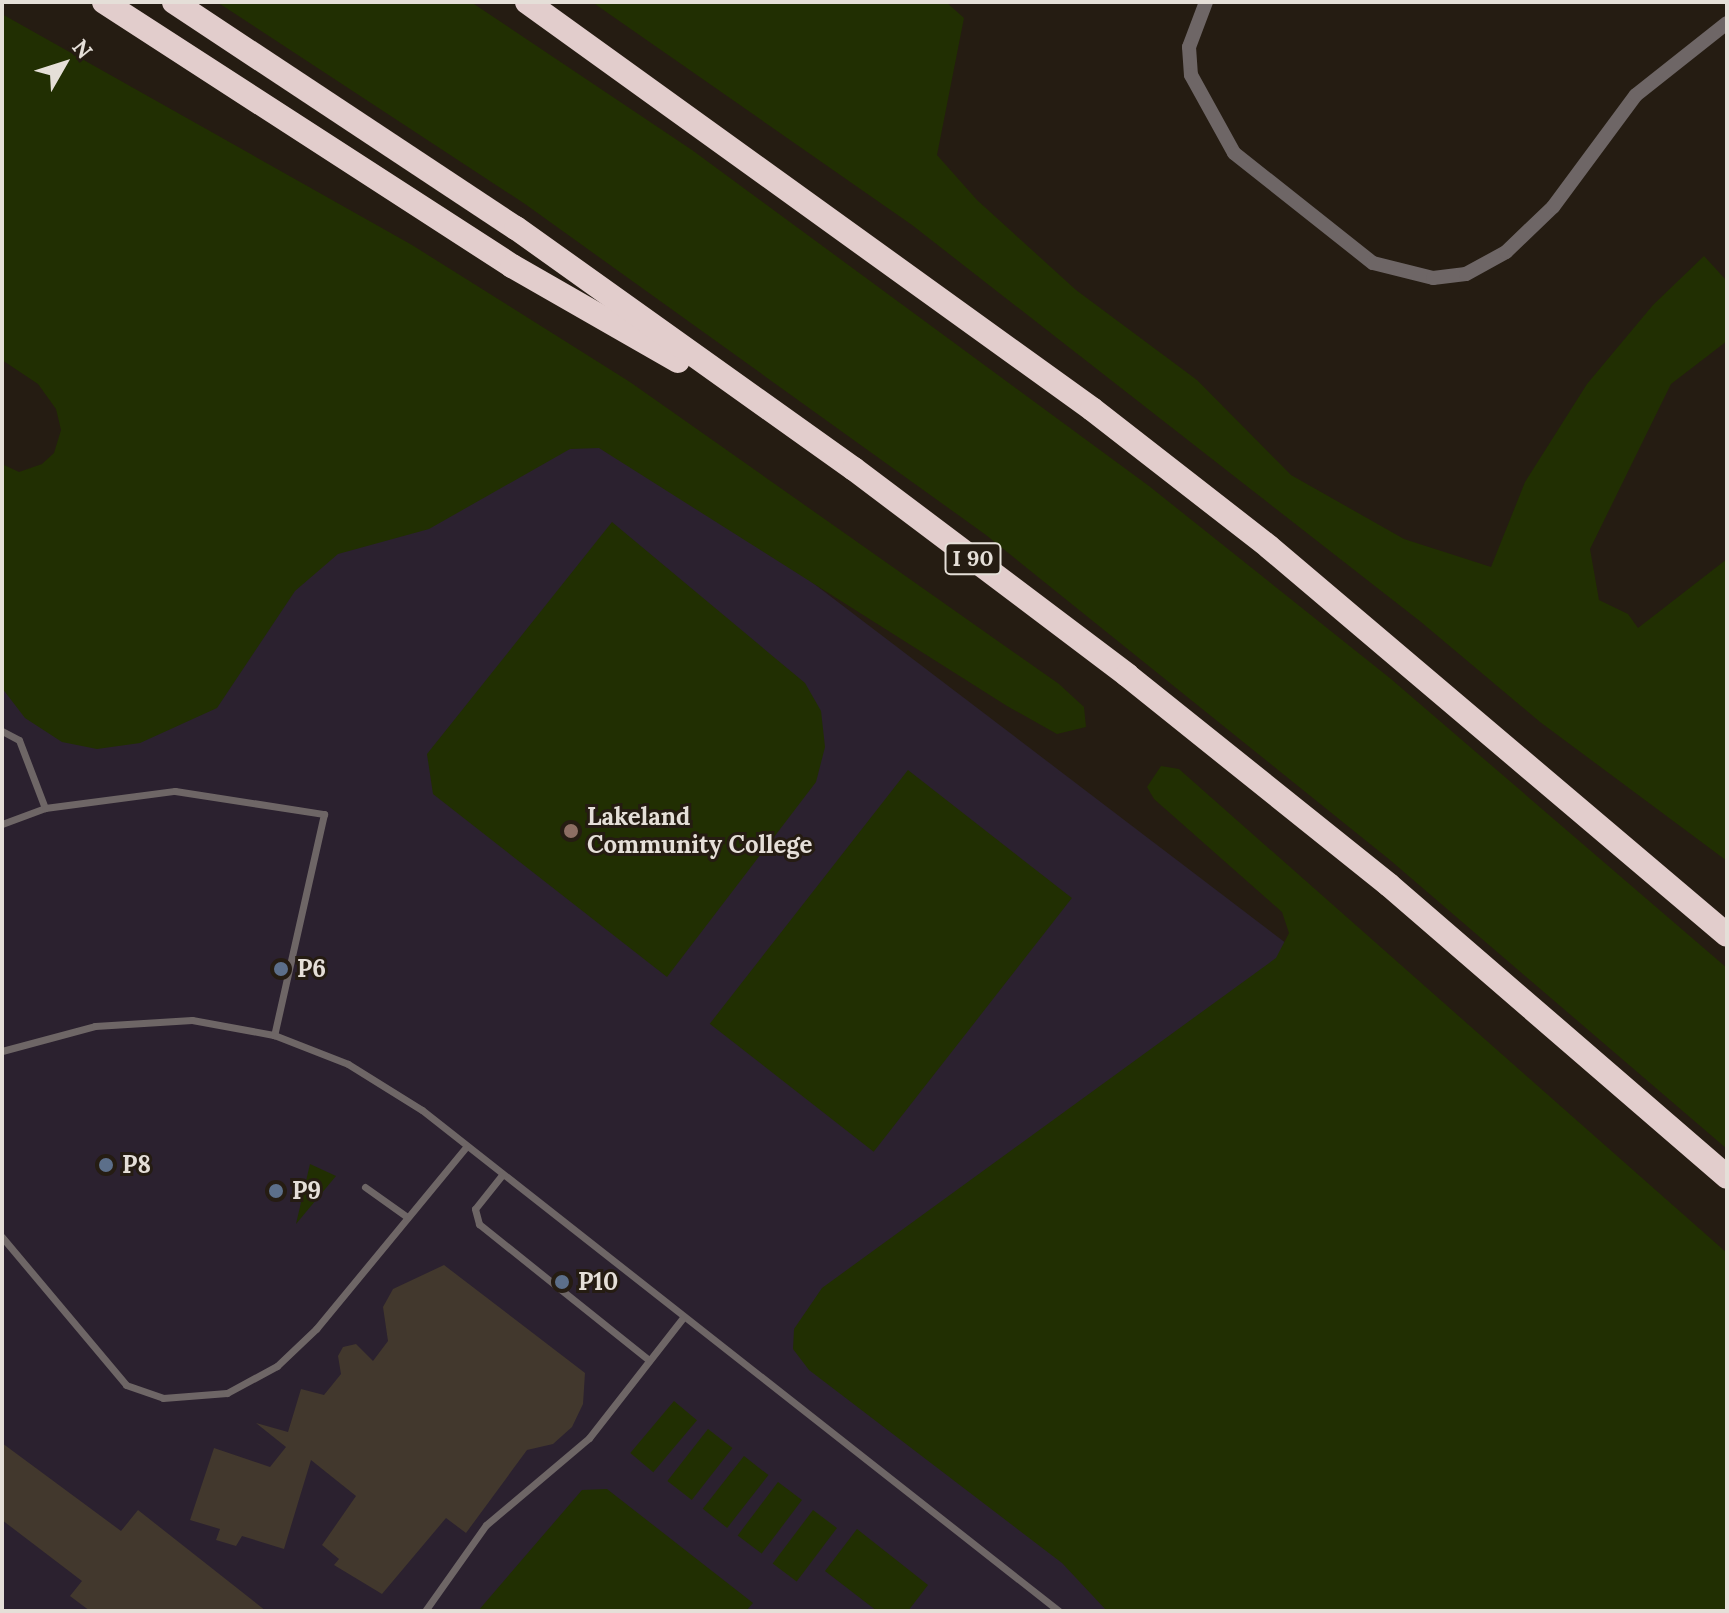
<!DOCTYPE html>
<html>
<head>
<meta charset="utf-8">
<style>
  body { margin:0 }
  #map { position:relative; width:1729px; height:1613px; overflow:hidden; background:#251c12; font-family:Lora,serif }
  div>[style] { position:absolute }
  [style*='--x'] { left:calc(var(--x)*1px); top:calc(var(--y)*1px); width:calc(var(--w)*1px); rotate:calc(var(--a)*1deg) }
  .education>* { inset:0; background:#2b212f }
  .green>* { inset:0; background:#212f02; transform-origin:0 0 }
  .building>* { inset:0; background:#42382d }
  .service>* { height:7px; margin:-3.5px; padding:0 3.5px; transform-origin:3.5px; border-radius:3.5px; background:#6e6666 }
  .minor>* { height:14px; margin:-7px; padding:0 7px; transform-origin:7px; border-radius:7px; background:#6e6666 }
  .motorway>* { height:24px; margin:-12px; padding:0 12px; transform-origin:12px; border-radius:12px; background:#e2cdcc }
  .dots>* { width:22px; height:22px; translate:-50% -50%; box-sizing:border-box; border:4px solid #251c12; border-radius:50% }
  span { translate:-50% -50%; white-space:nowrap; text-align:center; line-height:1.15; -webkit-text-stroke:6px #251c12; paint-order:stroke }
  .shield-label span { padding:2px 6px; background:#251c12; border:2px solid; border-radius:6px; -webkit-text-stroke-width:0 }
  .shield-label { font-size:22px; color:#e5dfd8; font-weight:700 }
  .poi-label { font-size:24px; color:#e5dfd8; font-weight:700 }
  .left { translate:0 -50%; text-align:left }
  .frame { position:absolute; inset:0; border:4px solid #e5dfd8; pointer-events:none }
  .north { position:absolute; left:24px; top:24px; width:80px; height:80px; -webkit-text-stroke:6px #251c12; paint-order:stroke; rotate:51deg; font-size:22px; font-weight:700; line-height:32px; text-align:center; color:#e5dfd8 }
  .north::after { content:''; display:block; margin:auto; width:28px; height:36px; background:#e5dfd8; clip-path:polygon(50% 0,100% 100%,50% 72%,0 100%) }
</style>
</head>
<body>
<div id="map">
  <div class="education">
    <div style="clip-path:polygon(562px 392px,1592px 1176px,1529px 1611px,2px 1611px,2px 487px)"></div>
  </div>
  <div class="green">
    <div style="clip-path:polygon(217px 2px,471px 2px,692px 150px,1149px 486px,1391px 679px,1727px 968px,1727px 1149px,1390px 860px,986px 535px,525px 204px)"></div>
    <div style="clip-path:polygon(592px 2px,946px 2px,964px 18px,937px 155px,977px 200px,1076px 290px,1197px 380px,1291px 475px,1404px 539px,1491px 567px,1525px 482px,1587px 384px,1653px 305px,1704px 256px,1727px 281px,1727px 341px,1671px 384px,1590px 549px,1599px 600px,1628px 614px,1638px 628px,1727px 559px,1727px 861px,1540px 722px,1421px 622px,912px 225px)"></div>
    <div style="clip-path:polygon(2px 14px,412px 245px,630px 382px,1059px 684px,1084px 707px,1086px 727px,1057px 734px,1007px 706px,599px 448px,570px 449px,429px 529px,338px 554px,295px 591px,217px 708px,140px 743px,97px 749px,62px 742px,25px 718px,2px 688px,2px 464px,19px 472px,42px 464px,54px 453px,61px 430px,56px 409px,38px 384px,2px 360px)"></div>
    <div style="clip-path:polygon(612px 522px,805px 683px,821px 711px,825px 747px,816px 782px,667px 977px,433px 794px,427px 754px)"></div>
    <div style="clip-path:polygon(1161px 766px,1179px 769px,1727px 1253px,1727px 1611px,1107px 1611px,1062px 1563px,809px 1370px,793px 1349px,794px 1329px,822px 1288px,1276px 958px,1289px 933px,1282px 912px,1154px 799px,1147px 787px)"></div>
    <div style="left:908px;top:770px;width:208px;height:322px;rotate:38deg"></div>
    <div style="clip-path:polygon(310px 1164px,336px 1176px,296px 1224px)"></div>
    <div style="left:674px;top:1401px;width:30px;height:68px;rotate:40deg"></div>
    <div style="left:708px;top:1429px;width:31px;height:66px;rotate:38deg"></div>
    <div style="left:744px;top:1456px;width:31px;height:67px;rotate:38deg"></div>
    <div style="left:778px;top:1482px;width:30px;height:67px;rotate:37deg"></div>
    <div style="clip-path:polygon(607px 1489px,753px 1603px,746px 1611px,478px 1611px,582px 1490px)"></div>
    <div style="left:813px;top:1510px;width:30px;height:67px;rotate:37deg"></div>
    <div style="clip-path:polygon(857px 1529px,928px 1585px,908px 1611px,877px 1611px,825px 1571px)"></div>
  </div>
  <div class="building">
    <div style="clip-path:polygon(444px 1265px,585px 1373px,583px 1404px,572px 1427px,553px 1444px,527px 1450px,466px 1533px,446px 1518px,382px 1594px,334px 1565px,339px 1559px,322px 1545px,356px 1496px,311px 1460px,284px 1549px,242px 1536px,236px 1546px,216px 1540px,220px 1529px,190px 1520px,214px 1448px,270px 1467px,286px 1447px,256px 1423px,288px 1432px,301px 1389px,324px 1395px,341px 1374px,338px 1356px,343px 1347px,356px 1344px,373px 1361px,388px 1341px,383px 1307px,393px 1289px)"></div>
    <div style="clip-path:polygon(2px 1443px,121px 1531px,138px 1510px,266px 1611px,90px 1611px,70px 1596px,82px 1581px,2px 1520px)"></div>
  </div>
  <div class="service">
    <div style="--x:2;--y:731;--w:19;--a:28"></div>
    <div style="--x:19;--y:740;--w:73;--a:69.1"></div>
    <div style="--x:2;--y:824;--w:46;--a:-20.4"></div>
    <div style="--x:45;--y:808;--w:131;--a:-7.5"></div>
    <div style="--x:175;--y:791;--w:151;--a:8.8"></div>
    <div style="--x:324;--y:814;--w:227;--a:102.7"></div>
    <div style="--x:2;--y:1051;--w:96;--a:-15"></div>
    <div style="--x:95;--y:1026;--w:97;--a:-3.5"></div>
    <div style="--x:192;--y:1020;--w:83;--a:10.4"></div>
    <div style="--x:274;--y:1035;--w:79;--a:21.4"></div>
    <div style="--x:348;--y:1064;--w:87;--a:31.9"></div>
    <div style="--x:422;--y:1110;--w:810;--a:38.19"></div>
    <div style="--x:502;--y:1175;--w:43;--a:128.5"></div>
    <div style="--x:475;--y:1209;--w:16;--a:75"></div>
    <div style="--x:479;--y:1224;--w:218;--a:38.7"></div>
    <div style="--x:365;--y:1187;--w:52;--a:35.5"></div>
    <div style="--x:2;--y:1237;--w:193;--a:50"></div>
    <div style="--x:126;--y:1385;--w:39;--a:19"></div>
    <div style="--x:163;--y:1398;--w:64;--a:-4.5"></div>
    <div style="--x:227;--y:1393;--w:57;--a:-28.4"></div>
    <div style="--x:277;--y:1366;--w:54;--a:-43.5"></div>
    <div style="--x:316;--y:1329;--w:237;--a:-50.5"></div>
    <div style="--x:425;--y:1611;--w:105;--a:-54.7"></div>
    <div style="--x:486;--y:1525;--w:135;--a:-40.2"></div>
    <div style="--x:589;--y:1438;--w:151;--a:-52"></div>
  </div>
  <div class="minor">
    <div style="--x:1206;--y:2;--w:48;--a:110.7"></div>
    <div style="--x:1189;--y:47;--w:28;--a:86"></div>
    <div style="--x:1191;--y:75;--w:89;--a:61.1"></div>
    <div style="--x:1234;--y:153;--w:177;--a:38.4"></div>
    <div style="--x:1373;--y:263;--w:62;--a:14"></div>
    <div style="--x:1433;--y:278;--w:33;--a:-7"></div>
    <div style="--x:1466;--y:274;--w:46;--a:-28.8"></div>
    <div style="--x:1506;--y:252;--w:65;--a:-43.8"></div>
    <div style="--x:1553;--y:207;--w:139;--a:-53.5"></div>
    <div style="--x:1636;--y:95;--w:116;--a:-38.4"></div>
  </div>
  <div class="motorway">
    <div style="--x:104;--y:2;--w:486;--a:32.9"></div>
    <div style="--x:512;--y:266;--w:191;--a:29.8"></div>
    <div style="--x:174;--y:2;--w:410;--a:33.5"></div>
    <div style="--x:516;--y:228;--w:415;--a:35.5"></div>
    <div style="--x:854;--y:469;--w:342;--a:37"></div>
    <div style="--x:1127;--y:675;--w:336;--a:38.7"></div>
    <div style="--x:1389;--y:885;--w:447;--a:40.8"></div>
    <div style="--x:527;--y:2;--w:696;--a:35.77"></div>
    <div style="--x:1092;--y:409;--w:224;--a:37.9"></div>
    <div style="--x:1269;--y:547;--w:600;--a:40.27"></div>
  </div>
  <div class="dots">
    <div style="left:571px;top:831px;background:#8d6e63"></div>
    <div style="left:281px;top:969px;background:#5c6f8a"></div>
    <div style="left:106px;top:1165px;background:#5c6f8a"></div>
    <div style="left:276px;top:1191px;background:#5c6f8a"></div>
    <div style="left:562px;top:1282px;background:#5c6f8a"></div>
  </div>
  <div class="shield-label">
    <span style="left:973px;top:559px">I 90</span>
  </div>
  <div class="poi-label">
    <span class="left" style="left:587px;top:831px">Lakeland<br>Community College</span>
    <span class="left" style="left:297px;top:969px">P6</span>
    <span class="left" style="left:122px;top:1165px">P8</span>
    <span class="left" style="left:292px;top:1191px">P9</span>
    <span class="left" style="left:578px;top:1282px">P10</span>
  </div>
  <div class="frame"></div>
  <div class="north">N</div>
</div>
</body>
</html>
